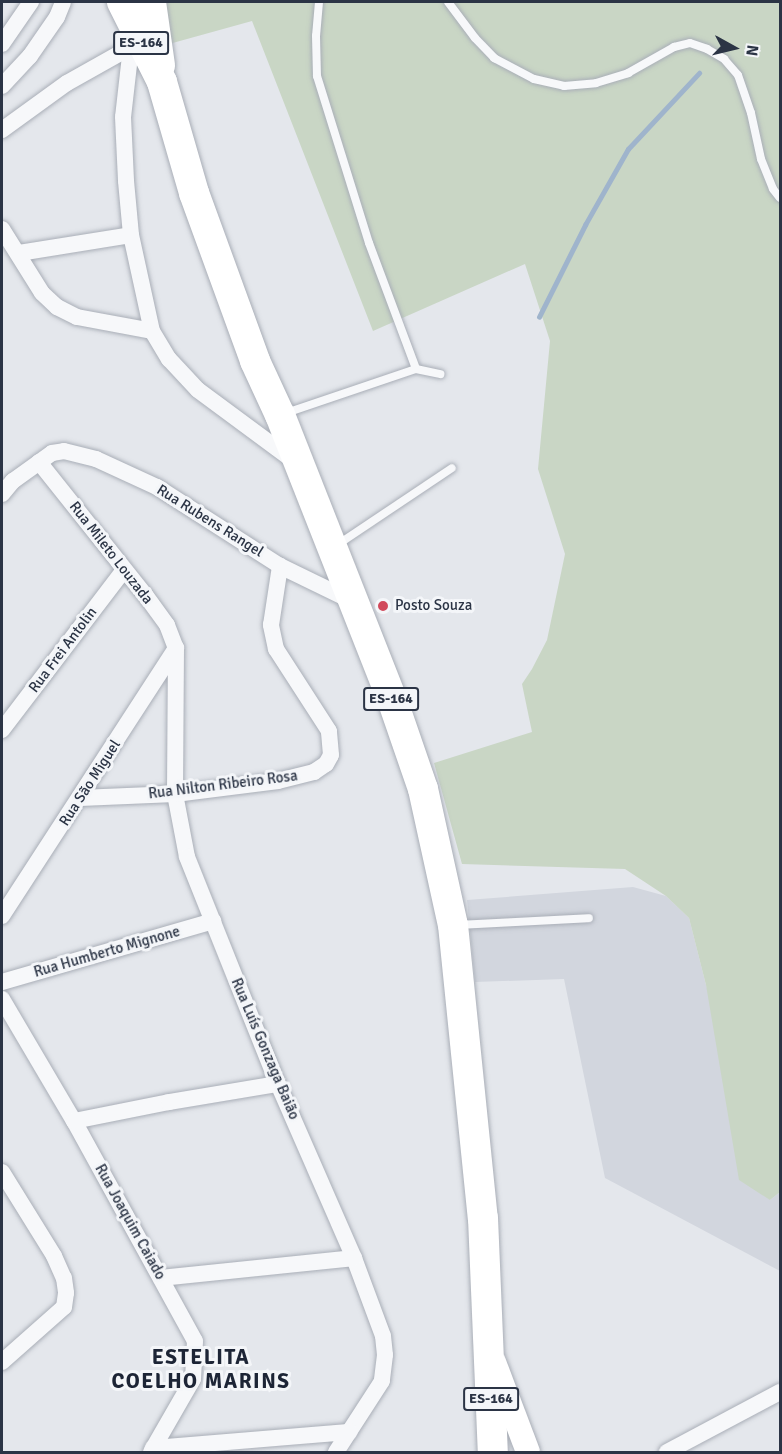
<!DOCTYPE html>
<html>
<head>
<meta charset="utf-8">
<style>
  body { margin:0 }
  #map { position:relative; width:782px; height:1454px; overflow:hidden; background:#e4e7ec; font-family:Signika,sans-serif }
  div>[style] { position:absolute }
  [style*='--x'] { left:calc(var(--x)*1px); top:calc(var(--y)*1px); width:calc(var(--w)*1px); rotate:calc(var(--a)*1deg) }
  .built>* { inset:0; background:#d2d6de }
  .green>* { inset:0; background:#c9d6c5 }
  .stream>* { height:4.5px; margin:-2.25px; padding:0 2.25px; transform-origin:2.25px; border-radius:2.25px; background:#9fb4cc }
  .roads { filter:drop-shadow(0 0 2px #a9aeb7) drop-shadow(0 0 2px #a9aeb7) }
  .lane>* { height:8px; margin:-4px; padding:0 4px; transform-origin:4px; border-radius:4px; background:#f7f8fa }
  .street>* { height:16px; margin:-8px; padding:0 8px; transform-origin:8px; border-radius:8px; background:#f7f8fa }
  .secondary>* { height:24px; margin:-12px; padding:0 12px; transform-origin:12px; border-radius:12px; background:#fff }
  .highway>* { height:30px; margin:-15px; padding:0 15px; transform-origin:15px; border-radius:15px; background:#fff }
  .dots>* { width:16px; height:16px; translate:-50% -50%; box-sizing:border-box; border:3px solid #f4f6f9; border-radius:50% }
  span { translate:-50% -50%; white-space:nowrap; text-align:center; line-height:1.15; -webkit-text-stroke:6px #f4f6f9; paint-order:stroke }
  .shield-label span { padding:2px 4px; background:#f4f6f9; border:2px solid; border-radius:4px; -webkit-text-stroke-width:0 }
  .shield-label { font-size:14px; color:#2b3445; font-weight:700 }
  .street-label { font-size:15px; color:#2b3445 }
  .poi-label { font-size:15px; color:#2b3445 }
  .left { translate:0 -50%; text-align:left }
  .district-label { font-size:21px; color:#1d2536; font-weight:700; letter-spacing:1.5px }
  .frame { position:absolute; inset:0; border:3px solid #2b3445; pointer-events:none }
  .north { position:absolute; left:704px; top:18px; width:60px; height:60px; -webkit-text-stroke:4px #f4f6f9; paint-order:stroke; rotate:98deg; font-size:16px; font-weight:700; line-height:24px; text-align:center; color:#2b3445 }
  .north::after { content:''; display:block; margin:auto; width:21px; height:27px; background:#2b3445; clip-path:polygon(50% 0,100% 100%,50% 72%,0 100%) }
</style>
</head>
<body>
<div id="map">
  <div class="built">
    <div style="clip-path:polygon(633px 887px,666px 896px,689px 918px,706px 985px,770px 1200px,780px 1192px,780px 1271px,605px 1178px,564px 979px,475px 982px,467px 900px)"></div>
  </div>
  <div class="green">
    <div style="clip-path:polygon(160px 2px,780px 2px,780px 1192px,770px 1200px,739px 1180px,706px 985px,689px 918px,666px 896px,625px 869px,462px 864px,434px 763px,532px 732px,522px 684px,532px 669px,547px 640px,565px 554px,538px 469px,550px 341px,525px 264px,373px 331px,252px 21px,169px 44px)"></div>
  </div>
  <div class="stream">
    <div style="--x:539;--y:317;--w:103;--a:-63.4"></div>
    <div style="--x:585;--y:225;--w:87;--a:-60.5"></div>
    <div style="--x:628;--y:149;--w:104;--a:-46.9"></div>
  </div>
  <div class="roads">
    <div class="lane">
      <div style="--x:319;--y:2;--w:34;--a:95"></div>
      <div style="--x:316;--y:36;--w:40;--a:88.6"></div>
      <div style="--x:317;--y:76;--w:175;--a:72.7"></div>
      <div style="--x:369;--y:243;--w:134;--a:69.5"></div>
      <div style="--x:448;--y:2;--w:45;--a:53.1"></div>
      <div style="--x:475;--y:38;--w:28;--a:46"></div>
      <div style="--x:494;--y:58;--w:45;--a:27.7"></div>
      <div style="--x:534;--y:79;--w:31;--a:13"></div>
      <div style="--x:564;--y:86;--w:32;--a:-5"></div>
      <div style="--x:596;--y:83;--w:34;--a:-17"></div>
      <div style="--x:628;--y:73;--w:53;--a:-29.5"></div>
      <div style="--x:674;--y:47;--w:16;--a:-14"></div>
      <div style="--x:690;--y:43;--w:18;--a:19"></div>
      <div style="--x:707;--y:49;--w:20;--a:30"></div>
      <div style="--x:724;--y:59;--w:21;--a:49"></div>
      <div style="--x:738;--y:75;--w:40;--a:71.1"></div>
      <div style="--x:751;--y:113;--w:47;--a:77.7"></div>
      <div style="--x:761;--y:159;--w:32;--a:68"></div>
      <div style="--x:773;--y:189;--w:11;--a:52"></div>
      <div style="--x:286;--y:413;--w:137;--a:-18.7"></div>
      <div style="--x:416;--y:369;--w:25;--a:12"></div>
      <div style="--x:337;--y:545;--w:138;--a:-33.8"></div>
      <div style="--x:457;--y:925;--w:132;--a:-3"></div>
    </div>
    <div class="street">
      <div style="--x:136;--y:33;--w:15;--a:110"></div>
      <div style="--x:131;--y:47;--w:70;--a:96.5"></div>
      <div style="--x:123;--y:117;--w:64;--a:87.3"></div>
      <div style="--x:126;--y:181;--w:54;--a:84.7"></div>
      <div style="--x:131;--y:235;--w:98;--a:77.7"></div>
      <div style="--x:152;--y:331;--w:33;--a:59"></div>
      <div style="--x:169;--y:359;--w:42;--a:46.9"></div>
      <div style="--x:198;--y:390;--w:119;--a:36.5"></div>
      <div style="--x:2;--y:44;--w:51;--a:-55.4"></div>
      <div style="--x:2;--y:86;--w:41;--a:-47"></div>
      <div style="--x:30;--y:56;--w:47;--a:-55.3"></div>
      <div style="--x:57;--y:17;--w:16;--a:-68"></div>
      <div style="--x:2;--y:130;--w:80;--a:-35.9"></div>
      <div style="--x:67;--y:83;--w:73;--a:-29.4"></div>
      <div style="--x:2;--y:229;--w:75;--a:58"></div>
      <div style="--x:42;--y:293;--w:21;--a:43"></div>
      <div style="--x:57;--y:307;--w:22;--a:27"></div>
      <div style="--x:77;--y:317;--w:76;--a:10.6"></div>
      <div style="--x:19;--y:253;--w:113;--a:-9.1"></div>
      <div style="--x:39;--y:462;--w:171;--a:51.4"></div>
      <div style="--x:146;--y:596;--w:36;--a:54"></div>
      <div style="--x:167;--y:625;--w:25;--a:69"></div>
      <div style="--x:176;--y:648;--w:146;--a:90.4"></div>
      <div style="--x:175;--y:794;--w:64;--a:79.2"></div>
      <div style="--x:187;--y:857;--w:245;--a:68.2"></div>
      <div style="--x:278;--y:1084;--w:190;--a:66.4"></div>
      <div style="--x:354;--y:1258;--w:83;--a:69.6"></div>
      <div style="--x:383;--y:1336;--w:19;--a:84"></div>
      <div style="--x:385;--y:1355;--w:26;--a:97"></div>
      <div style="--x:382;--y:1381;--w:85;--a:122.9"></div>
      <div style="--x:2;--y:494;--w:17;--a:-50"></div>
      <div style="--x:13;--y:481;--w:48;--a:-35.7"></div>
      <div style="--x:52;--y:453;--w:12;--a:-9"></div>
      <div style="--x:64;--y:451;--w:33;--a:14"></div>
      <div style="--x:96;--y:459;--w:67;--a:24.7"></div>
      <div style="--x:157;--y:487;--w:146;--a:32.7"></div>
      <div style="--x:280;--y:566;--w:80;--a:25.9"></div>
      <div style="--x:2;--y:730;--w:201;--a:-52.7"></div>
      <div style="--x:80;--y:798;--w:95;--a:-2.4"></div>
      <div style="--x:175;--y:794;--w:104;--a:-7.2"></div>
      <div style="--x:278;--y:781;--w:37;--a:-14"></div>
      <div style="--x:314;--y:772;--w:14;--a:-34"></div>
      <div style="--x:326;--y:764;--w:10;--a:-61"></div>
      <div style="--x:331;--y:755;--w:24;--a:-95"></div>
      <div style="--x:329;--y:731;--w:98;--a:-122.9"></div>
      <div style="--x:276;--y:649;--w:25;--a:-102"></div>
      <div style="--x:271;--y:625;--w:60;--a:-81.3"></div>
      <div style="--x:2;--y:916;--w:320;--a:-57"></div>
      <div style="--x:2;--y:982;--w:220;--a:-16.1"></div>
      <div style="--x:2;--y:999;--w:142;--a:59.5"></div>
      <div style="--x:74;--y:1121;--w:251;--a:61.2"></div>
      <div style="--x:195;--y:1341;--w:38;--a:93"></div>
      <div style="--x:193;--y:1379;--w:84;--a:119.9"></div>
      <div style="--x:74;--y:1121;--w:97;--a:-11.3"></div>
      <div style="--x:169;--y:1102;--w:110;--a:-9.4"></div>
      <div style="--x:2;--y:1172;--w:99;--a:58.2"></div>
      <div style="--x:54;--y:1256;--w:24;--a:66"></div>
      <div style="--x:64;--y:1278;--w:15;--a:82"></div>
      <div style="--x:66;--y:1293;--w:14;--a:98"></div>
      <div style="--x:64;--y:1307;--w:83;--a:138.4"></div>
      <div style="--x:161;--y:1278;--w:194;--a:-5.9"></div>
      <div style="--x:153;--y:1448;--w:197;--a:-4.7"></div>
      <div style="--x:667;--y:1452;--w:128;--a:-28"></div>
    </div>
    <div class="secondary">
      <div style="--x:494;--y:1362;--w:96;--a:69.3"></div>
    </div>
    <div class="highway">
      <div style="--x:122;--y:2;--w:89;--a:63.4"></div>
      <div style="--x:162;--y:82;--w:116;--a:73.9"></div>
      <div style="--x:194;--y:193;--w:179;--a:70"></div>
      <div style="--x:255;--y:361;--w:60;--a:65.2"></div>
      <div style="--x:280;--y:415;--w:308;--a:68.5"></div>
      <div style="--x:393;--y:702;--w:92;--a:71"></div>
      <div style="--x:423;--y:789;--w:139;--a:77.6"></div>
      <div style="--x:453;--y:925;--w:295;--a:84.2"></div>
      <div style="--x:483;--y:1218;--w:234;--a:87.6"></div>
      <div style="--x:151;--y:2;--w:64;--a:81.9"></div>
    </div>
  </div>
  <div class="dots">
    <div style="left:383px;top:606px;background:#d1495b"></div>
  </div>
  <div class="shield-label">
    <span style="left:141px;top:43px">ES-164</span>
    <span style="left:391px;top:699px">ES-164</span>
    <span style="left:491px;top:1399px">ES-164</span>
  </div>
  <div class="street-label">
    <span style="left:210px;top:521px;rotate:32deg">Rua Rubens Rangel</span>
    <span style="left:111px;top:553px;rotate:52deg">Rua Mileto Louzada</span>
    <span style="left:63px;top:650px;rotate:-53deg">Rua Frei Antolin</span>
    <span style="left:90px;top:783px;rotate:-57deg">Rua São Miguel</span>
    <span style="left:223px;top:785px;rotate:-7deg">Rua Nilton Ribeiro Rosa</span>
    <span style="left:107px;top:952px;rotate:-16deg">Rua Humberto Mignone</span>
    <span style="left:265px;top:1049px;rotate:67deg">Rua Luís Gonzaga Baião</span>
    <span style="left:130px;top:1222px;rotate:61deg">Rua Joaquim Caiado</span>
  </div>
  <div class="poi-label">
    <span class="left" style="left:395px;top:606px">Posto Souza</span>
  </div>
  <div class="district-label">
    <span style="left:201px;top:1369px">ESTELITA<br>COELHO MARINS</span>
  </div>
  <div class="frame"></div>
  <div class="north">N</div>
</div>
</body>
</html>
